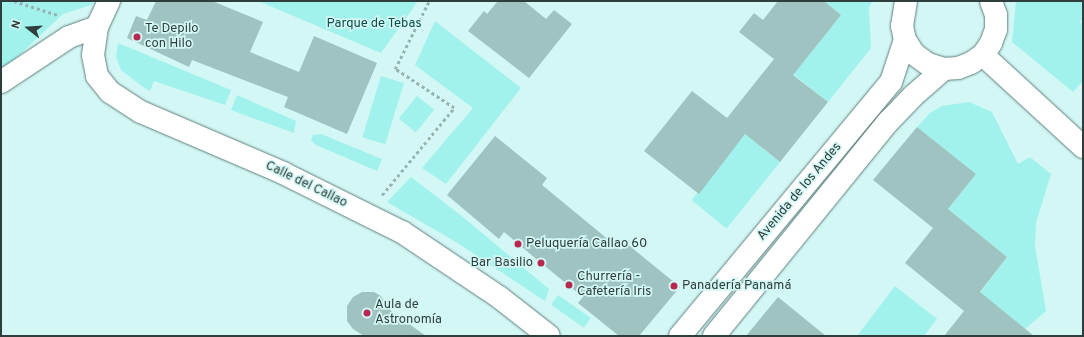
<!DOCTYPE html>
<html>
<head>
<meta charset="utf-8">
<style>
  body { margin:0 }
  #map { position:relative; width:1084px; height:337px; overflow:hidden; background:#d3f7f4; font-family:Overpass,sans-serif }
  div>[style] { position:absolute }
  [style*='--x'] { left:calc(var(--x)*1px); top:calc(var(--y)*1px); width:calc(var(--w)*1px); rotate:calc(var(--a)*1deg) }
  .green>* { inset:0; background:#a1f2ec; transform-origin:0 0 }
  .building>* { inset:0; background:#9fc3c0 }
  .path>* { height:2.5px; margin-top:-1.25px; transform-origin:0; background:repeating-linear-gradient(90deg,#97b3b1 0 3px,transparent 0 6px) }
  .roads { filter:drop-shadow(0 0 1px #5e7f7d) drop-shadow(0 0 1px #5e7f7d) }
  .minor>* { height:22px; margin:-11px; padding:0 11px; transform-origin:11px; border-radius:11px; background:#fff }
  .major>* { height:22px; margin:-11px; padding:0 11px; transform-origin:11px; border-radius:11px; background:#fff }
  .dots>* { width:11px; height:11px; translate:-50% -50%; box-sizing:border-box; border:2px solid #d3f7f4; border-radius:50% }
  span { translate:-50% -50%; white-space:nowrap; text-align:center; line-height:1.15; -webkit-text-stroke:3.5px #d3f7f4; paint-order:stroke }
  .park-label { font-size:13px; color:#0d4c49 }
  .poi-label { font-size:13px; color:#2f3e3d }
  .left { translate:0 -50%; text-align:left }
  .right { translate:-100% -50%; text-align:right }
  .street-label { font-size:13px; color:#2f3e3d }
  .frame { position:absolute; inset:0; border:2px solid #2f3e3d; pointer-events:none }
  .north { position:absolute; left:8px; top:8px; width:40px; height:40px; -webkit-text-stroke:3px #d3f7f4; paint-order:stroke; rotate:287deg; font-size:11px; font-weight:700; line-height:16px; text-align:center; color:#2f3e3d }
  .north::after { content:''; display:block; margin:auto; width:14px; height:18px; background:#2f3e3d; clip-path:polygon(50% 0,100% 100%,50% 72%,0 100%) }
</style>
</head>
<body>
<div id="map">
  <div class="green">
    <div style="clip-path:polygon(1px 1px,93px 1px,91px 5px,63px 14px,1px 72px)"></div>
    <div style="clip-path:polygon(258px 1px,418px 1px,381px 53px)"></div>
    <div style="clip-path:polygon(824px 1px,872px 1px,869px 8px,871px 48px,828px 102px,793px 74px,841px 15px)"></div>
    <div style="clip-path:polygon(1016px 1px,1083px 1px,1083px 18px,1080px 22px,1083px 25px,1083px 81px,1073px 92px,1012px 42px)"></div>
    <div style="clip-path:polygon(435px 21px,521px 88px,446px 184px,422px 168px,473px 108px,415px 65px)"></div>
    <div style="clip-path:polygon(118px 43px,231px 90px,225px 105px,154px 81px,150px 91px,143px 87px,121px 70px,116px 57px)"></div>
    <div style="left:381px;top:76px;width:24px;height:64px;rotate:17deg"></div>
    <div style="clip-path:polygon(237px 95px,296px 121px,294px 133px,231px 110px)"></div>
    <div style="left:417px;top:96px;width:22px;height:29px;rotate:39deg"></div>
    <div style="clip-path:polygon(969px 102px,992px 112px,1018px 164px,1030px 157px,1051px 174px,1036px 223px,1035px 246px,1046px 311px,1025px 329px,980px 293px,1007px 257px,948px 209px,976px 174px,917px 127px,930px 113px,942px 106px)"></div>
    <div style="clip-path:polygon(321px 134px,382px 159px,377px 171px,316px 145px,311px 140px,313px 135px)"></div>
    <div style="left:745px;top:134px;width:45px;height:85px;rotate:39deg"></div>
    <div style="clip-path:polygon(411px 177px,463px 217px,549px 289px,545px 301px,456px 242px,387px 202px)"></div>
    <div style="clip-path:polygon(895px 286px,937px 319px,924px 336px,857px 336px)"></div>
    <div style="left:558px;top:295px;width:40px;height:12px;rotate:35deg"></div>
  </div>
  <div class="building">
    <div style="clip-path:polygon(156px 1px,212px 1px,263px 22px,250px 52px,299px 72px,314px 36px,377px 63px,347px 134px,284px 107px,288px 97px,192px 60px,189px 67px,127px 38px,136px 16px,147px 20px)"></div>
    <div style="clip-path:polygon(498px 1px,524px 1px,546px 19px,554px 10px,572px 24px,529px 78px,468px 31px,484px 11px,487px 14px)"></div>
    <div style="clip-path:polygon(778px 1px,824px 1px,841px 15px,793px 75px,828px 102px,780px 162px,745px 134px,699px 194px,644px 151px,692px 91px,727px 118px,774px 59px,739px 32px,754px 13px,763px 20px)"></div>
    <div style="clip-path:polygon(917px 127px,976px 174px,948px 209px,1007px 257px,980px 292px,1034px 336px,944px 336px,964px 311px,905px 263px,933px 228px,873px 180px)"></div>
    <div style="clip-path:polygon(495px 136px,547px 178px,542px 185px,621px 250px,626px 243px,680px 287px,639px 336px,619px 336px,578px 303px,583px 297px,541px 263px,504px 232px,499px 239px,447px 195px)"></div>
    <div style="clip-path:polygon(362px 292px,374px 292px,381px 296px,391px 311px,426px 336px,364px 336px,353px 329px,347px 321px,347px 306px,353px 297px)"></div>
    <div style="clip-path:polygon(778px 297px,805px 319px,826px 336px,746px 336px)"></div>
  </div>
  <div class="path">
    <div style="--x:14;--y:1;--w:46;--a:17.7"></div>
    <div style="--x:382;--y:195;--w:113;--a:-50.4"></div>
    <div style="--x:454;--y:108;--w:71;--a:-146.5"></div>
    <div style="--x:395;--y:69;--w:76;--a:-63.4"></div>
  </div>
  <div class="roads">
    <div class="minor">
      <div style="--x:97;--y:27;--w:28;--a:98"></div>
      <div style="--x:93;--y:55;--w:21;--a:79"></div>
      <div style="--x:97;--y:76;--w:21;--a:51"></div>
      <div style="--x:110;--y:92;--w:37;--a:33"></div>
      <div style="--x:141;--y:112;--w:155;--a:23.2"></div>
      <div style="--x:283;--y:173;--w:133;--a:26.4"></div>
      <div style="--x:402;--y:232;--w:117;--a:33.8"></div>
      <div style="--x:499;--y:297;--w:63;--a:38"></div>
      <div style="--x:983;--y:55;--w:136;--a:42.6"></div>
      <div style="--x:1;--y:82;--w:82;--a:-33.5"></div>
      <div style="--x:69;--y:37;--w:30;--a:-20"></div>
      <div style="--x:97;--y:27;--w:29;--a:-65"></div>
    </div>
    <div class="major">
      <div style="--x:906;--y:1;--w:25;--a:99"></div>
      <div style="--x:902;--y:26;--w:14;--a:78"></div>
      <div style="--x:905;--y:40;--w:17;--a:57"></div>
      <div style="--x:914;--y:54;--w:17;--a:36"></div>
      <div style="--x:928;--y:64;--w:17;--a:17"></div>
      <div style="--x:944;--y:69;--w:14;--a:-4"></div>
      <div style="--x:958;--y:68;--w:14;--a:-21"></div>
      <div style="--x:971;--y:63;--w:14;--a:-34"></div>
      <div style="--x:983;--y:55;--w:14;--a:-56"></div>
      <div style="--x:991;--y:43;--w:15;--a:-70"></div>
      <div style="--x:996;--y:29;--w:14;--a:-90"></div>
      <div style="--x:996;--y:15;--w:15;--a:-110"></div>
      <div style="--x:680;--y:336;--w:330;--a:-50.3"></div>
      <div style="--x:891;--y:82;--w:44;--a:-71.6"></div>
      <div style="--x:714;--y:336;--w:277;--a:-50.9"></div>
      <div style="--x:889;--y:121;--w:35;--a:-46"></div>
      <div style="--x:913;--y:96;--w:41;--a:-41.1"></div>
    </div>
  </div>
  <div class="dots">
    <div style="left:137px;top:37px;background:#b82750"></div>
    <div style="left:518px;top:244px;background:#b82750"></div>
    <div style="left:541px;top:263px;background:#b82750"></div>
    <div style="left:569px;top:285px;background:#b82750"></div>
    <div style="left:674px;top:286px;background:#b82750"></div>
    <div style="left:367px;top:313px;background:#b82750"></div>
  </div>
  <div class="park-label">
    <span style="left:374px;top:24px">Parque de Tebas</span>
  </div>
  <div class="poi-label">
    <span class="left" style="left:145px;top:37px">Te Depilo<br>con Hilo</span>
    <span class="left" style="left:526px;top:244px">Peluquería Callao 60</span>
    <span class="right" style="left:533px;top:263px">Bar Basilio</span>
    <span class="left" style="left:577px;top:285px">Churrería -<br>Cafetería Iris</span>
    <span class="left" style="left:682px;top:286px">Panadería Panamá</span>
    <span class="left" style="left:375px;top:313px">Aula de<br>Astronomía</span>
  </div>
  <div class="street-label">
    <span style="left:306px;top:185px;rotate:26deg">Calle del Callao</span>
    <span style="left:800px;top:192px;rotate:-50deg">Avenida de los Andes</span>
  </div>
  <div class="frame"></div>
  <div class="north">N</div>
</div>
</body>
</html>
